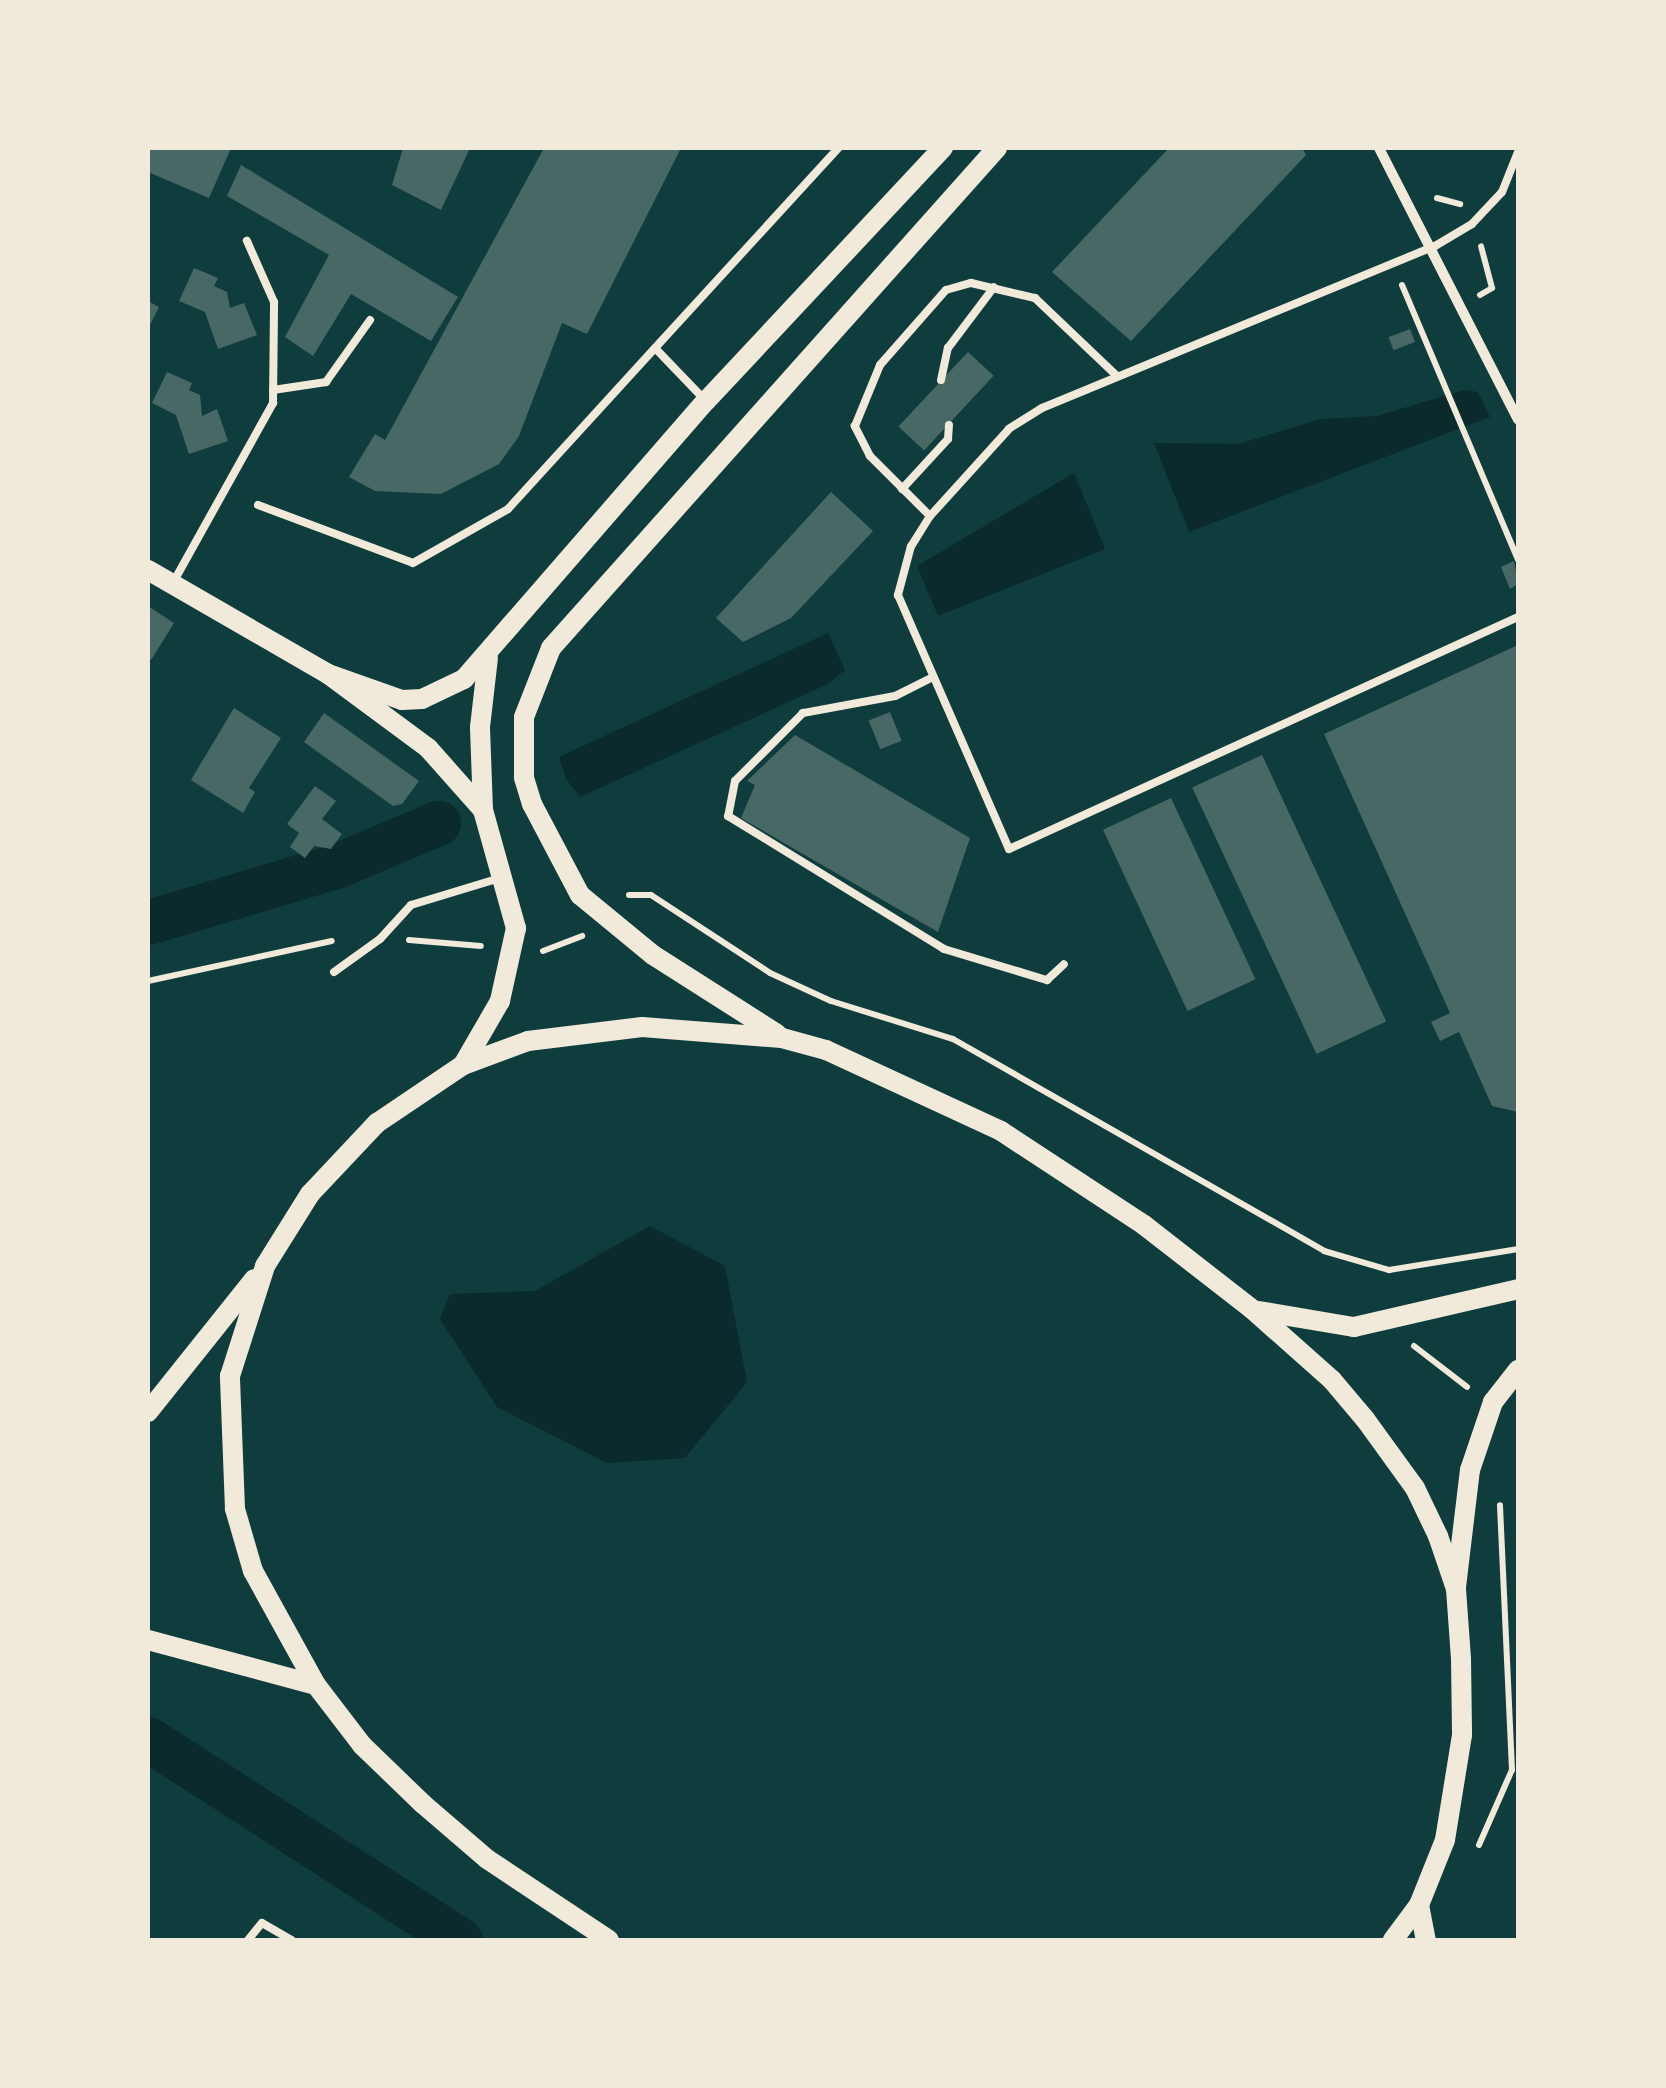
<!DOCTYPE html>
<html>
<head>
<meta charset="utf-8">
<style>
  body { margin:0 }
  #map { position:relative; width:1666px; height:2088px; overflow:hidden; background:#0f3d3e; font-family:"Titillium Web",sans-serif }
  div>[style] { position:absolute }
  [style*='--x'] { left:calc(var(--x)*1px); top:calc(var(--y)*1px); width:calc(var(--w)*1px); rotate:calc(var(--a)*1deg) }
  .water>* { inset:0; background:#0a2a2b }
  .canal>* { height:45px; margin:-22.5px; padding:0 22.5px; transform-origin:22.5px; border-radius:22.5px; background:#0a2a2b }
  .building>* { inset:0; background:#486865; transform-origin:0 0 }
  .path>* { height:6px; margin:-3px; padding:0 3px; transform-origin:3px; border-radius:3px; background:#f1e9da }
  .service>* { height:8px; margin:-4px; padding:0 4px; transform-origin:4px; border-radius:4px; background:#f1e9da }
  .minor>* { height:10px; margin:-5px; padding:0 5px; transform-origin:5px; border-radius:5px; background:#f1e9da }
  .secondary>* { height:20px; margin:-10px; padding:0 10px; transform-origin:10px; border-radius:10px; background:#f1e9da }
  span { translate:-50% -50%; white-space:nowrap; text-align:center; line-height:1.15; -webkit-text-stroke:10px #f1e9da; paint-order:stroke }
  .frame { position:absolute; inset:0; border:150px solid #f1e9da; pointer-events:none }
</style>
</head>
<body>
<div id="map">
  <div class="water">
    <div style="clip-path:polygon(1464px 390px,1478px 392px,1490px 417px,1189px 532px,1154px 443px,1238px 444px,1321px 419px,1377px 416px)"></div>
    <div style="clip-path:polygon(1074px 473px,1105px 549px,938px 616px,917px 566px)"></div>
    <div style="clip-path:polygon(828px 633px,845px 670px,828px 684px,580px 797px,566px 779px,559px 757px)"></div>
    <div style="clip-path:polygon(650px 1226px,725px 1266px,747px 1382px,685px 1458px,607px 1463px,497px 1407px,440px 1319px,450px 1294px,535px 1291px)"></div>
  </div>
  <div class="canal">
    <div style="--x:148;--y:922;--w:196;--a:-16.6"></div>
    <div style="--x:336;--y:866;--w:111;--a:-22.9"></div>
    <div style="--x:148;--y:1739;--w:371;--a:32.8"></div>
  </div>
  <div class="building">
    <div style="clip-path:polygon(148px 148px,231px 148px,209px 198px,148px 172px)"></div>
    <div style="clip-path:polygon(403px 148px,470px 148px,441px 210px,392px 185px)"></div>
    <div style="clip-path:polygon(544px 148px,681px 148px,587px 334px,562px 323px,519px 436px,499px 464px,441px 494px,375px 491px,349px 477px,375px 434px,385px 440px)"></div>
    <div style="clip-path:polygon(1169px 148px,1302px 148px,1306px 155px,1131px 341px,1052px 272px)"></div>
    <div style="clip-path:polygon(241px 165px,458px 297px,431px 341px,351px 294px,313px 356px,285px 337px,329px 255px,227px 196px)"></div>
    <div style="clip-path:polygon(194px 268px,218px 278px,214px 286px,227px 292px,230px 308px,244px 303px,257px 335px,218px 349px,205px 312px,179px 301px)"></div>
    <div style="clip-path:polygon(148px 301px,159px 307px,148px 329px)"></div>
    <div style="left:1410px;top:329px;width:14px;height:23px;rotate:69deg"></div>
    <div style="left:968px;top:352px;width:35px;height:102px;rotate:43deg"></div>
    <div style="clip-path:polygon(167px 372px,192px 383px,189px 390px,200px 395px,202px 416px,217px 409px,228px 441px,189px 454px,176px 415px,152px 403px)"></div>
    <div style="clip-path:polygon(831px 492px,873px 531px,791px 618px,743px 642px,716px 618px)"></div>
    <div style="clip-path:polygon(1514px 561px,1518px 584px,1510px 589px,1501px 567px)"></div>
    <div style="clip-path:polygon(148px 606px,174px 623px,151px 660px,148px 657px)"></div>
    <div style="clip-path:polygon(1518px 645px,1518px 1112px,1492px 1106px,1459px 1032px,1440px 1041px,1431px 1022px,1450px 1013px,1324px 734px)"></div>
    <div style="clip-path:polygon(234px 708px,281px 738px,249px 788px,255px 792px,243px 813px,191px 780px)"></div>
    <div style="left:890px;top:712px;width:31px;height:23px;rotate:68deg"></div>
    <div style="clip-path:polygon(324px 713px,419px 781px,402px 804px,393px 806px,304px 742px)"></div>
    <div style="clip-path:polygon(795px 735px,970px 838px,938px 932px,741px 818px,755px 785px,747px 781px)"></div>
    <div style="left:1262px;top:755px;width:294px;height:77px;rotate:65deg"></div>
    <div style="clip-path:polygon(315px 786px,336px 801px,322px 819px,342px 834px,331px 849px,314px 846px,305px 858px,290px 847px,299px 833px,287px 824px)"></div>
    <div style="left:1171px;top:798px;width:200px;height:75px;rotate:65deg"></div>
  </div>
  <div class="path">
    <div style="--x:1437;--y:198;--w:24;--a:15"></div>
    <div style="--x:1402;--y:285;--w:298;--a:67.1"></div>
    <div style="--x:1480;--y:295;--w:14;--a:-30"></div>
    <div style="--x:1492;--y:288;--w:43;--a:-104.7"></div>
    <div style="--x:629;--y:895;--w:22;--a:0"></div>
    <div style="--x:651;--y:895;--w:142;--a:33.2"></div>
    <div style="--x:770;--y:973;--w:67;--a:24.7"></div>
    <div style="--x:831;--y:1001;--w:128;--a:17.3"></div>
    <div style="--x:953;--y:1039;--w:427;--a:29.7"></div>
    <div style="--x:1324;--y:1251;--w:68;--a:16.3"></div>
    <div style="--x:1389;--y:1270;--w:131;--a:-9.2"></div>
    <div style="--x:409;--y:940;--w:72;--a:4.8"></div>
    <div style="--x:543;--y:951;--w:42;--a:-21"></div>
    <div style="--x:148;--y:981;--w:188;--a:-12.3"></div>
    <div style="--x:1414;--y:1346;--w:67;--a:37.7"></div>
    <div style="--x:1479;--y:1845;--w:82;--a:-66.3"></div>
    <div style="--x:1512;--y:1770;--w:265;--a:-92.6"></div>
  </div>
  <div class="service">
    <div style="--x:1518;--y:152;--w:43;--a:111.8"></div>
    <div style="--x:1502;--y:192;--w:44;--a:133.2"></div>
    <div style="--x:1472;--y:224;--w:43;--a:149.3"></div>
    <div style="--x:1435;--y:246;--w:425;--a:157.6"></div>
    <div style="--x:1042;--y:408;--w:39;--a:148"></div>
    <div style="--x:1009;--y:429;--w:118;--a:132.2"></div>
    <div style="--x:930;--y:516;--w:36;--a:122"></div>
    <div style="--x:911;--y:546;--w:51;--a:104.9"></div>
    <div style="--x:898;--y:595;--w:277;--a:66.4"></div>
    <div style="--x:1009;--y:849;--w:559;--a:-24.5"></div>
    <div style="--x:941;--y:380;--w:33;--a:-78"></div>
    <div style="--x:948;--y:348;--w:76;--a:-53"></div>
    <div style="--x:273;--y:390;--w:54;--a:-8.6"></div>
    <div style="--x:326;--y:382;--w:76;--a:-54.6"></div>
    <div style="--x:703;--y:398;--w:69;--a:-133.8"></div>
    <div style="--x:655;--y:348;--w:271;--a:-47.5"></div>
    <div style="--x:902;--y:489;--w:68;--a:-47.4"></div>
    <div style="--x:948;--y:439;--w:14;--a:-86"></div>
    <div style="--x:258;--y:505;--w:165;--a:20.5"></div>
    <div style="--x:413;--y:563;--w:109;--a:-29.6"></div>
    <div style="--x:508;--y:509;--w:218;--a:-47.6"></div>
    <div style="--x:930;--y:516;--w:85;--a:-135"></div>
    <div style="--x:870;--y:456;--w:34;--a:-117"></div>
    <div style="--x:855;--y:426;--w:66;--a:-67.7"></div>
    <div style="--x:880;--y:365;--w:100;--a:-48.7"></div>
    <div style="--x:946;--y:290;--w:26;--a:-16"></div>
    <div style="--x:971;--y:283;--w:66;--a:13.2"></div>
    <div style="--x:1035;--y:298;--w:113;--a:43.6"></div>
    <div style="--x:174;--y:581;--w:204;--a:-60.9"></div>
    <div style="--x:273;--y:403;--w:101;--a:-89.4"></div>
    <div style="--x:274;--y:302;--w:67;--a:-113.9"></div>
    <div style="--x:933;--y:677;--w:42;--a:153.4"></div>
    <div style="--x:895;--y:696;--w:94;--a:169.5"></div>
    <div style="--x:803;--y:713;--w:96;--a:135"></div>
    <div style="--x:735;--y:781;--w:36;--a:101"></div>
    <div style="--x:728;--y:816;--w:254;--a:31.6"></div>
    <div style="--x:944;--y:949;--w:108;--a:16.8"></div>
    <div style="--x:1047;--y:980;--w:23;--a:-43"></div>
    <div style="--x:334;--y:972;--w:57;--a:-35.7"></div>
    <div style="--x:380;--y:939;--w:46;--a:-47.6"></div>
    <div style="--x:411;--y:905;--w:93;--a:-16.9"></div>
    <div style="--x:248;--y:1940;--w:22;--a:-51"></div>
    <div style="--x:262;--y:1923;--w:34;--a:30"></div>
  </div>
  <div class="minor">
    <div style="--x:1379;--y:148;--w:305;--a:62.9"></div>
  </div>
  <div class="secondary">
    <div style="--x:148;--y:570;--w:208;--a:30"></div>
    <div style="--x:328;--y:674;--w:124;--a:36.5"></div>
    <div style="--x:428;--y:748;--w:83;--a:48.4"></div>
    <div style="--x:483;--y:810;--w:123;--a:74.4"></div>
    <div style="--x:516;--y:928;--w:75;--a:102.4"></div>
    <div style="--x:500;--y:1001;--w:74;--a:120"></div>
    <div style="--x:328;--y:674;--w:78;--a:19.4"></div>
    <div style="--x:402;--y:700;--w:20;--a:-3"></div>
    <div style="--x:422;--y:699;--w:47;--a:-25.5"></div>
    <div style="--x:464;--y:679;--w:369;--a:-49"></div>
    <div style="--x:706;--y:401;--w:347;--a:-46.9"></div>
    <div style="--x:483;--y:810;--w:83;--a:-92.1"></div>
    <div style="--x:480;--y:727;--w:69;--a:-83.4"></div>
    <div style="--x:777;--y:1034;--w:147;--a:-147.5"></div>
    <div style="--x:653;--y:955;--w:94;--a:-140.6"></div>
    <div style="--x:580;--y:895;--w:103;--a:-117.8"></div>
    <div style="--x:532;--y:804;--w:28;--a:-107"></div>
    <div style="--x:524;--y:777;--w:60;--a:-90"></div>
    <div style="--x:524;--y:717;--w:74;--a:-68.6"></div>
    <div style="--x:551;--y:648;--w:670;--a:-48.27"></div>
    <div style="--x:1259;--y:1311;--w:96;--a:9.6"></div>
    <div style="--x:1354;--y:1327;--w:168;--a:-13"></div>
    <div style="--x:148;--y:1412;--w:170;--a:-51.4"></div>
    <div style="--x:1456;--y:1587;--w:118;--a:-83.2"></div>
    <div style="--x:1470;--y:1470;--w:72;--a:-71.3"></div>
    <div style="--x:1493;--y:1402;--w:41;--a:-52"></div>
    <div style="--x:148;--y:1640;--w:174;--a:15"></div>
    <div style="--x:1419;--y:1905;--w:36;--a:79"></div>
    <div style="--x:609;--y:1940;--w:146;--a:-146.4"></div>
    <div style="--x:487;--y:1859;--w:84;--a:-139.3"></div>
    <div style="--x:423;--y:1804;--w:85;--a:-136"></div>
    <div style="--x:362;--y:1745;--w:76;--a:-127.5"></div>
    <div style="--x:316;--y:1685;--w:130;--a:-118.9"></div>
    <div style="--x:253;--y:1571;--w:65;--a:-106.2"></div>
    <div style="--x:235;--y:1509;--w:133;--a:-92.2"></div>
    <div style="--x:230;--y:1376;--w:115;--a:-72.3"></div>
    <div style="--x:265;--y:1266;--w:85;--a:-58"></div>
    <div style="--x:310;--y:1194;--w:98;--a:-46.7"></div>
    <div style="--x:377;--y:1123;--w:104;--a:-34"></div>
    <div style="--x:463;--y:1065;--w:69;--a:-20.3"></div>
    <div style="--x:528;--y:1041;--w:115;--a:-7"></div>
    <div style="--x:642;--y:1027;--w:140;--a:4.5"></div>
    <div style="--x:782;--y:1038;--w:46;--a:15.3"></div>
    <div style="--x:826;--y:1050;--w:193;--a:24.8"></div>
    <div style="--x:1001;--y:1131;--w:171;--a:33.3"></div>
    <div style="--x:1144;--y:1225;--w:137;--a:37.9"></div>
    <div style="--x:1252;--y:1309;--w:107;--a:41.6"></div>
    <div style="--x:1332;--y:1380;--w:51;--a:49.8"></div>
    <div style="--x:1365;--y:1419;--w:85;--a:54.1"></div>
    <div style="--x:1415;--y:1488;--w:53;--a:64.4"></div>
    <div style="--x:1438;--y:1536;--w:56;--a:71.2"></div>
    <div style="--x:1456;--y:1589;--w:70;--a:85.9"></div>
    <div style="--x:1461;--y:1659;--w:76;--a:89.2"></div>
    <div style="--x:1462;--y:1735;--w:106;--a:99.2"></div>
    <div style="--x:1445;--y:1840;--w:70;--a:111.8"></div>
    <div style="--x:1419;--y:1905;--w:44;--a:126.6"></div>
  </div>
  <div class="frame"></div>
</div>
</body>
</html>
